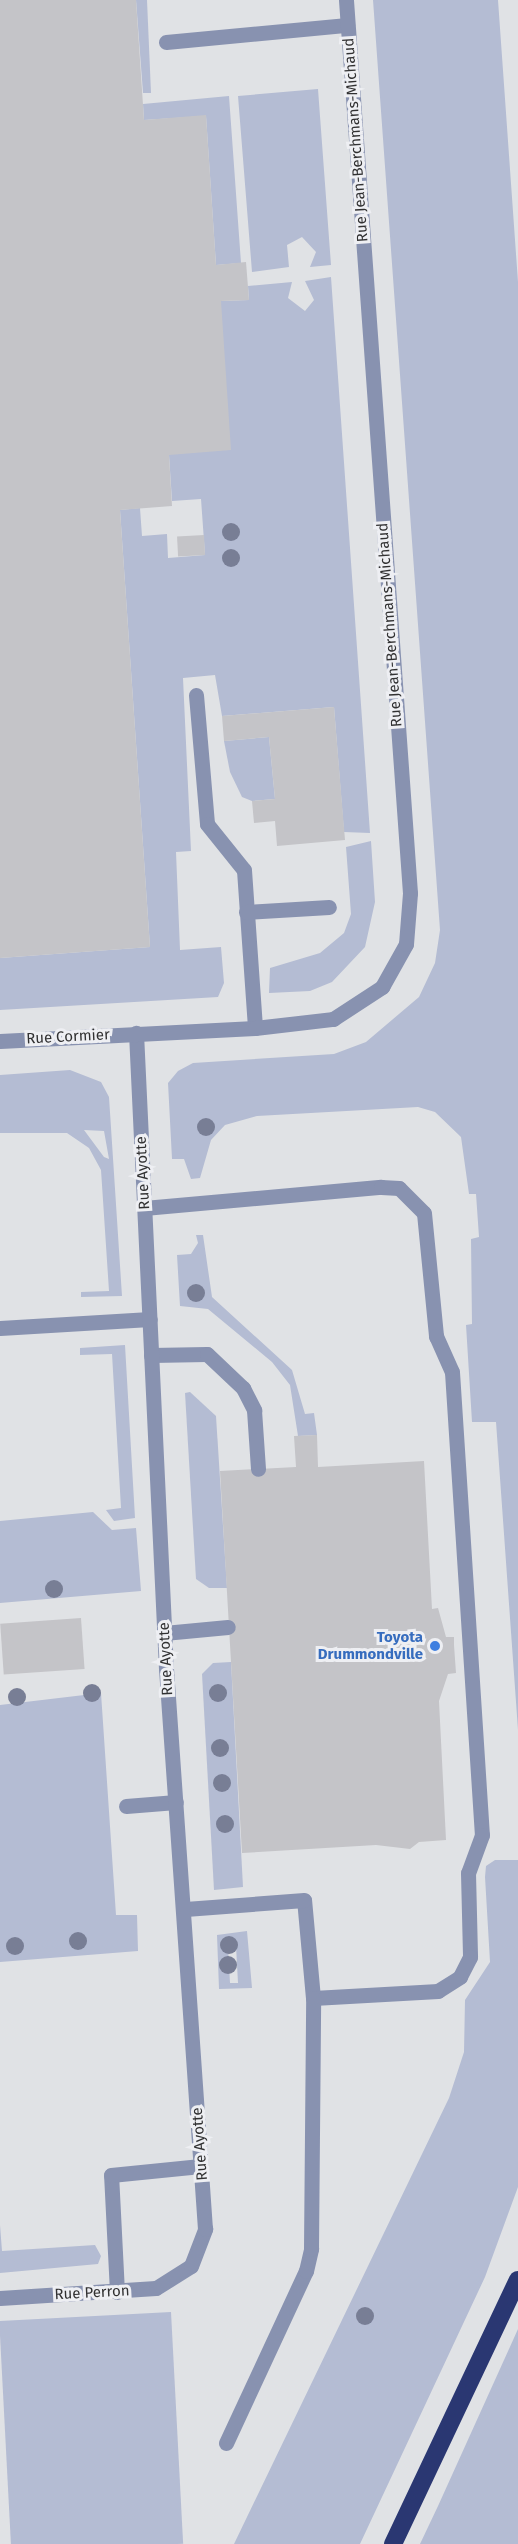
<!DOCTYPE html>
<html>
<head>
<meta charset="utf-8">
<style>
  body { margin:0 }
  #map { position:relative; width:518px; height:2544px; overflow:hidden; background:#e0e2e5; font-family:"Fira Sans",sans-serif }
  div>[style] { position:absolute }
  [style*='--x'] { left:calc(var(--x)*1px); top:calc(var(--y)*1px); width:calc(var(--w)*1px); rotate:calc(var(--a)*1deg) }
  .green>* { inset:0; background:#b4bcd3; transform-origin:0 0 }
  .building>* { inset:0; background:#c4c4c8; transform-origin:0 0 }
  .service>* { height:15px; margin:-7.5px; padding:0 7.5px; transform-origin:7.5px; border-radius:7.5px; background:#8892b0 }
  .minor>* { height:15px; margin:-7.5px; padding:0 7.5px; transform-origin:7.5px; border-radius:7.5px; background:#8892b0 }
  .tertiary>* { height:15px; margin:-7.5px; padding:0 7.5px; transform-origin:7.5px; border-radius:7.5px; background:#8892b0 }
  .motorway>* { height:18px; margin:-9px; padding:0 9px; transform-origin:9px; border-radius:9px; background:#2a3772 }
  .trees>* { width:18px; height:18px; margin:-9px; border-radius:50%; background:#787e95 }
  .dots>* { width:16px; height:16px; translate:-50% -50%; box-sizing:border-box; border:3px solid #eeeff3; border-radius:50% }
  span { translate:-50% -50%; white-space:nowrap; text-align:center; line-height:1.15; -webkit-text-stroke:6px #eeeff3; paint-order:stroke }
  .street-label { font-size:15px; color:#313132 }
  .shop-label { font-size:15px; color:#366cbe; font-weight:700 }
  .right { translate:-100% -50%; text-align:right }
</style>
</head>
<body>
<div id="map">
  <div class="green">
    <div style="clip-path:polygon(136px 0,147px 0,151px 93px,143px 93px)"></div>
    <div style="clip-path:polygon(373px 0,498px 0,518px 282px,518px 1730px,496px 1422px,472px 1422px,466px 1325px,472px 1324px,471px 1239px,479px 1237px,476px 1194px,469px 1194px,461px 1137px,435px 1112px,418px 1107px,257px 1116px,225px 1125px,211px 1140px,200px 1178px,191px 1179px,184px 1159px,172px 1159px,168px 1083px,178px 1071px,193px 1063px,334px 1054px,366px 1042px,419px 997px,435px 963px,440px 930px)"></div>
    <div style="clip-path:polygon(318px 89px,331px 265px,310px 267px,316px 252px,302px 237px,287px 245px,289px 267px,252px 272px,238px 96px)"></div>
    <div style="clip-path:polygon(229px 96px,241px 263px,216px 265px,206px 116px,144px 120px,143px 104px)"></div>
    <div style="clip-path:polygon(331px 277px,370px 833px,344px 832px,334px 707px,222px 716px,215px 675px,183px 678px,191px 851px,176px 852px,180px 950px,221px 947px,224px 983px,218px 997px,0 1010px,0 958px,150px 947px,120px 510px,140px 508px,142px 536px,167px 534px,168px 558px,205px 555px,201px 499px,172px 501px,169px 455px,221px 301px,249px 300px,248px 286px,292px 282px,288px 298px,305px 311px,314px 300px,305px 281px)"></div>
    <div style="clip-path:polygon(269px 737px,275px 799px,252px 801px,242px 797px,230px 772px,224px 741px)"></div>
    <div style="clip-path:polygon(371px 841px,375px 902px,365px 947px,332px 982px,310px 991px,269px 993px,270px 968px,320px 953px,344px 933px,351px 914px,346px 847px)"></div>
    <div style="clip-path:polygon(evenodd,70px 1070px,101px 1082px,109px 1097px,122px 1296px,81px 1297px,81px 1292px,109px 1291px,101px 1170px,89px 1148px,67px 1133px,0 1133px,0 1075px,70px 1070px,84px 1130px,104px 1131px,109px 1159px,104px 1157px,84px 1130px)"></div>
    <div style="clip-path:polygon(196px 1235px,203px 1235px,212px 1297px,292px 1370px,305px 1414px,314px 1413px,317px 1435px,298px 1436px,290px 1385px,272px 1362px,208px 1309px,180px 1306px,177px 1255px,191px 1254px,198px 1243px)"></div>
    <div style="clip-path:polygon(125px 1345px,135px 1518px,114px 1521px,106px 1510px,121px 1508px,112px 1354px,80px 1355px,80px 1348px)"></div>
    <div style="clip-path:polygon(190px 1392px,216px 1416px,227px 1588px,209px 1588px,196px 1579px,185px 1393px)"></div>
    <div style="clip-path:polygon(93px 1512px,112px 1530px,136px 1528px,141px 1591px,0 1603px,0 1521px)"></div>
    <div style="clip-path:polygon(231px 1662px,243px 1887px,214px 1890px,202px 1674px,213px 1663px)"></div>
    <div style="clip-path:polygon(101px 1693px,116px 1915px,137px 1915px,138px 1951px,0 1962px,0 1705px)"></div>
    <div style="clip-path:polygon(495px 1860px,518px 1860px,518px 2187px,485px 2277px,360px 2544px,234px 2544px,449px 2098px,464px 2052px,465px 2000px,490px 1962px,485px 1877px,486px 1866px)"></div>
    <div style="clip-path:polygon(evenodd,247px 1931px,252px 1988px,219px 1989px,217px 1935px,247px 1931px,228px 1946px,236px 1946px,238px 1983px,230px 1983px,228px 1946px)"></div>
    <div style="clip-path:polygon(0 2225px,2px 2251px,95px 2245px,101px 2256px,98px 2264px,0 2273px)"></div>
    <div style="left:171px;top:2312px;width:232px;height:172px;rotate:87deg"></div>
    <div style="clip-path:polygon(518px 2329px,518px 2544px,420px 2544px,438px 2506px)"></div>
  </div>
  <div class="building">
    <div style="clip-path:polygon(0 0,136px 0,144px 120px,206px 115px,216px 265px,246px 262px,249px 300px,221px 301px,231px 450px,169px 455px,172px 506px,120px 510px,150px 947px,0 958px)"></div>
    <div style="left:204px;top:535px;width:20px;height:27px;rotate:87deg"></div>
    <div style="clip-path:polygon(334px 707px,345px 840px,277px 846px,275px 821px,254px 823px,252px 801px,275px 799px,269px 737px,224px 741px,222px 716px)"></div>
    <div style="clip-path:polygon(317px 1435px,318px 1467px,424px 1461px,432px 1609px,438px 1608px,446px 1637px,454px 1637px,454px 1645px,456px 1673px,448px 1674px,439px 1701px,446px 1840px,419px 1842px,410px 1849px,376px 1845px,242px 1853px,220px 1471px,296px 1467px,294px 1436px)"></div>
    <div style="left:81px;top:1618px;width:51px;height:81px;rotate:86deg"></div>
  </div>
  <div class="service">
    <div style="--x:166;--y:42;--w:182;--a:-5.4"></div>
    <div style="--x:196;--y:695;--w:129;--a:85.1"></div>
    <div style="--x:207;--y:824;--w:59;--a:51.2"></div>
    <div style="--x:244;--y:870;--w:158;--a:86"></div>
    <div style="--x:246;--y:912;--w:83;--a:-3.4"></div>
    <div style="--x:144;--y:1208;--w:238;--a:-5.1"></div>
    <div style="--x:381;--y:1187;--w:18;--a:3"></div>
    <div style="--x:399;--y:1188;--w:35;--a:45"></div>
    <div style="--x:424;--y:1213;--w:124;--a:84.4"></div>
    <div style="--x:436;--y:1336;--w:39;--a:66"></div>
    <div style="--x:452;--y:1372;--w:464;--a:86.3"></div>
    <div style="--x:482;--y:1835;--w:40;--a:110.2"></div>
    <div style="--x:468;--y:1873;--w:84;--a:88.6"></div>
    <div style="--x:470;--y:1957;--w:22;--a:117"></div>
    <div style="--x:460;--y:1977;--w:26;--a:148"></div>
    <div style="--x:438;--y:1991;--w:125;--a:176.8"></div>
    <div style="--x:313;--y:1998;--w:98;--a:-95.2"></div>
    <div style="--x:304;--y:1900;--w:119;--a:175.7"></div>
    <div style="--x:0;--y:1328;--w:150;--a:-3.4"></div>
    <div style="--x:151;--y:1355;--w:56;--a:-1"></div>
    <div style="--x:207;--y:1354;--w:50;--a:43.4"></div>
    <div style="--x:243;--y:1388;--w:25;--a:63"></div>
    <div style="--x:254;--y:1410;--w:59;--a:86.1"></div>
    <div style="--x:164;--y:1633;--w:64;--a:-5.4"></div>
    <div style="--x:126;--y:1806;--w:50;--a:-4.6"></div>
    <div style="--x:117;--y:2292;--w:117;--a:-92.9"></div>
    <div style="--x:111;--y:2175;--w:90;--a:-5.7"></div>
    <div style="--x:226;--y:2443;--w:190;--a:-65.1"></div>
    <div style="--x:306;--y:2271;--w:23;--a:-77"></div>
    <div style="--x:311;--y:2249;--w:251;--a:-89.5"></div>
  </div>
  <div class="minor">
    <div style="--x:0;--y:2298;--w:156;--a:-3.7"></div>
    <div style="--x:156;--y:2288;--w:41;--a:-32.2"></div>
    <div style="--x:191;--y:2266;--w:40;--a:-69"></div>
    <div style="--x:205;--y:2229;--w:561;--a:-93.98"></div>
    <div style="--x:166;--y:1669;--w:637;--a:-92.7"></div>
  </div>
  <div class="tertiary">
    <div style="--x:0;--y:1041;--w:255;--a:-2.9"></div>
    <div style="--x:255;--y:1028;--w:79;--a:-6.6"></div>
    <div style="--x:333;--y:1019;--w:59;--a:-33.1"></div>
    <div style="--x:382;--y:987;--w:49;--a:-60.8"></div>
    <div style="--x:406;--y:944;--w:51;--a:-85.5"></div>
    <div style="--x:410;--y:893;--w:895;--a:-94.1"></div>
  </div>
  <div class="motorway">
    <div style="--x:393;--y:2544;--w:292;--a:-64.7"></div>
  </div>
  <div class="trees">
    <div style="left:231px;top:532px"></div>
    <div style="left:231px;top:558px"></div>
    <div style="left:206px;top:1127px"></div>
    <div style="left:196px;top:1293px"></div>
    <div style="left:54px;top:1589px"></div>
    <div style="left:92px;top:1693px"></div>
    <div style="left:218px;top:1693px"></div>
    <div style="left:17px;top:1697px"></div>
    <div style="left:220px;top:1748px"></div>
    <div style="left:222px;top:1783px"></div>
    <div style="left:225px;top:1824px"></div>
    <div style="left:78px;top:1941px"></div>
    <div style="left:229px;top:1945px"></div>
    <div style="left:15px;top:1946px"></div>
    <div style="left:228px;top:1965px"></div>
    <div style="left:365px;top:2316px"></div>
  </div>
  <div class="dots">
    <div style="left:435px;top:1646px;background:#3f7fe0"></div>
  </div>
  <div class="street-label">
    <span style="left:356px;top:140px;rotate:-94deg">Rue Jean-Berchmans-Michaud</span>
    <span style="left:390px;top:625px;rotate:-94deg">Rue Jean-Berchmans-Michaud</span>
    <span style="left:68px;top:1037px;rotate:-3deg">Rue Cormier</span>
    <span style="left:143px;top:1173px;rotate:-93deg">Rue Ayotte</span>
    <span style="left:166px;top:1659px;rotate:-93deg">Rue Ayotte</span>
    <span style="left:200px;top:2144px;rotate:-94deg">Rue Ayotte</span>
    <span style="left:92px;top:2293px;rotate:-3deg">Rue Perron</span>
  </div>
  <div class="shop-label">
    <span class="right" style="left:423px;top:1646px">Toyota<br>Drummondville</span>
  </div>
</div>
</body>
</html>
